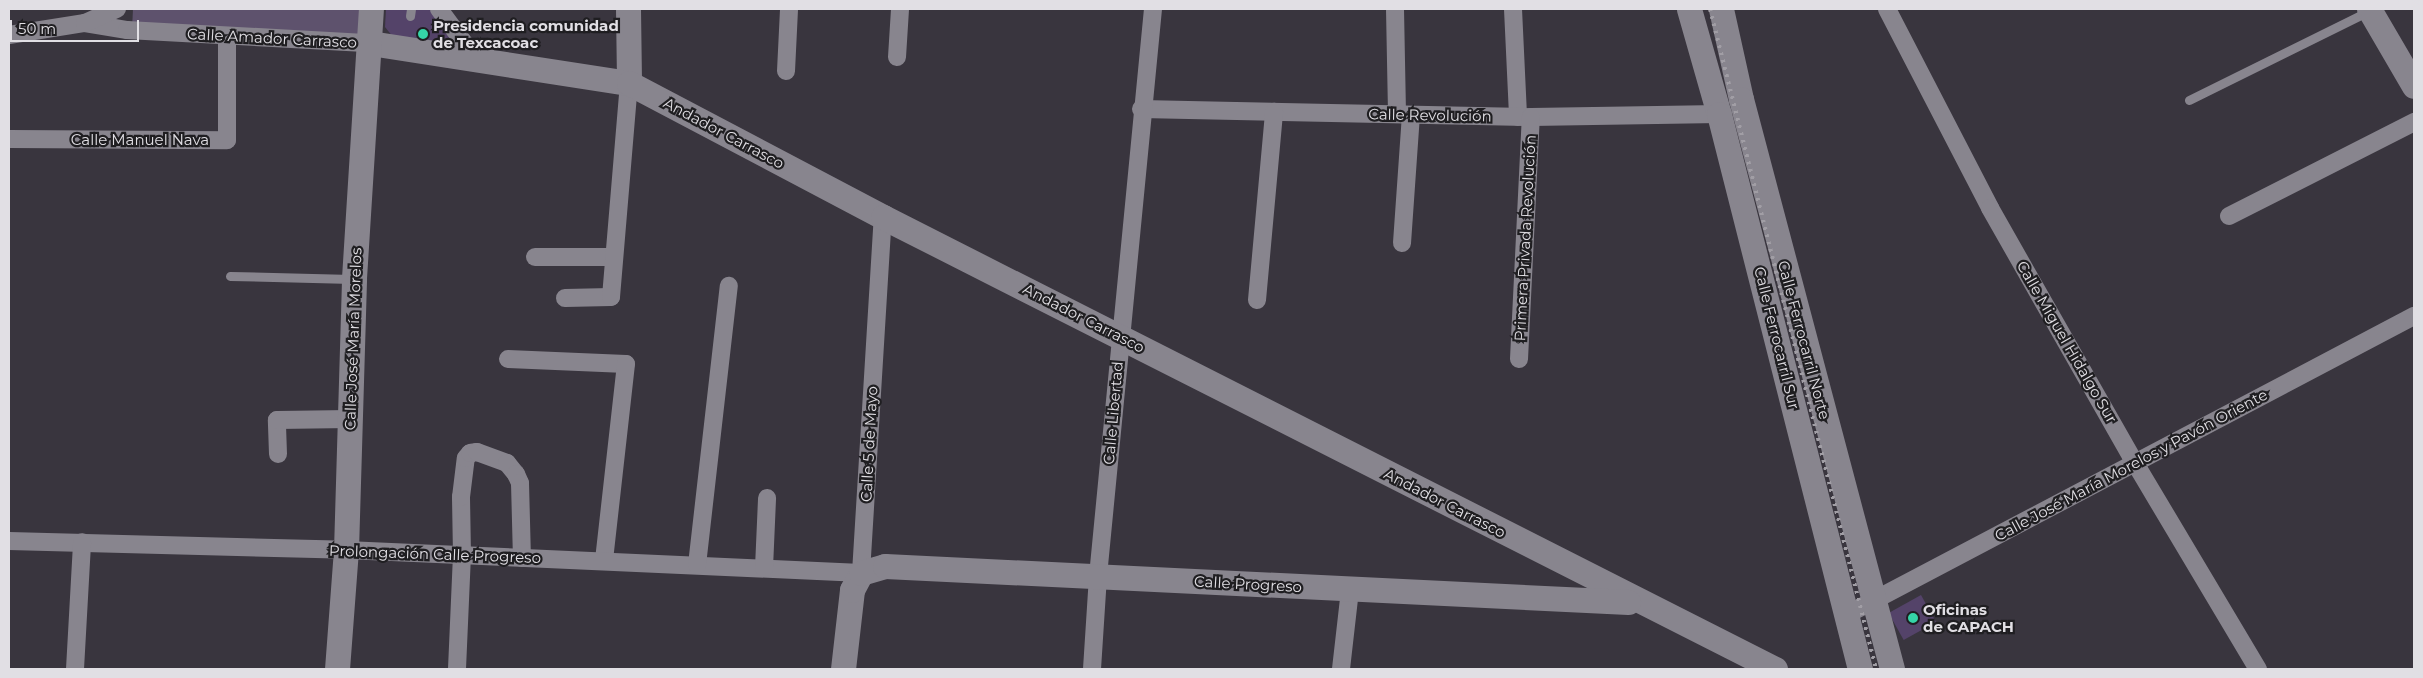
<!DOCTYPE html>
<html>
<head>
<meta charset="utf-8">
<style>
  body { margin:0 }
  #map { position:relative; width:2423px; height:678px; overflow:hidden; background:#39353e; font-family:Montserrat,sans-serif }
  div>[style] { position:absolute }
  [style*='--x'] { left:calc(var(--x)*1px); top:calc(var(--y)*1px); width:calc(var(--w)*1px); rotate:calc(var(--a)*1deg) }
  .green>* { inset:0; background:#5e526d }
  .building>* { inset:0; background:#544369; transform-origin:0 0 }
  .lane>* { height:9px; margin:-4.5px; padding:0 4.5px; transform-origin:4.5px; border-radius:4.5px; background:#88858e }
  .street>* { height:18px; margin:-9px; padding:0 9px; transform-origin:9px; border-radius:9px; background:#88858e }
  .secondary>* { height:25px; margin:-12.5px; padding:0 12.5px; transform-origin:12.5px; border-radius:12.5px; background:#88858e }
  .rail>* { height:4px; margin-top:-2px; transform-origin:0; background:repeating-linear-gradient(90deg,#a19ea5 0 2.5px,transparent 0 7.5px) }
  .dots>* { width:14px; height:14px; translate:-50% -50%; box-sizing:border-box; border:2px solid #1f1e21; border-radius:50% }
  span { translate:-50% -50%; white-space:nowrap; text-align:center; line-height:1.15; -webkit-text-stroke:4.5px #1f1e21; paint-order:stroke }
  .poi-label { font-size:15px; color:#e1dfe4; font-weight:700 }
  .left { translate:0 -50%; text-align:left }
  .street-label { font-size:15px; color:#e1dfe4 }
  .frame { position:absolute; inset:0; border:10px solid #e1dfe4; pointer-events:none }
  .scale { position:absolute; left:10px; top:20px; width:129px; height:22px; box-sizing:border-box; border:2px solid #e1dfe4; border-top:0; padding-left:6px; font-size:15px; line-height:18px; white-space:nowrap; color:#e1dfe4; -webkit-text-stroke:4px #1f1e21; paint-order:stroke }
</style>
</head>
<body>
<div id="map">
  <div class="green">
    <div style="clip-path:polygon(133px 9px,360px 9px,359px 36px,132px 29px)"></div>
  </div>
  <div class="building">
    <div style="clip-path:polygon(386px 9px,437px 9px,463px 46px,397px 42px,385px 27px)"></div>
    <div style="left:1921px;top:595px;width:31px;height:37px;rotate:61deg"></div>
  </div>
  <div class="lane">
    <div style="--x:410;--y:16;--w:7;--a:-82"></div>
    <div style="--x:2189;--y:100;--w:199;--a:-26.3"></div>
    <div style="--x:230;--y:276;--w:122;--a:1.4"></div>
  </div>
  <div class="street">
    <div style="--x:439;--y:9;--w:62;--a:53.5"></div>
    <div style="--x:1395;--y:9;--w:105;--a:88.9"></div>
    <div style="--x:1513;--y:9;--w:108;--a:87.3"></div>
    <div style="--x:1887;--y:9;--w:224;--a:62.6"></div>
    <div style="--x:1990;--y:208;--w:293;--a:60.4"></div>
    <div style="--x:2135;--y:463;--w:240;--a:59.2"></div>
    <div style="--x:85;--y:23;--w:43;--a:9.5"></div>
    <div style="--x:127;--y:30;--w:243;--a:3.1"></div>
    <div style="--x:9;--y:35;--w:77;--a:-9"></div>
    <div style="--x:85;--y:23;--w:35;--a:-24"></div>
    <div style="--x:897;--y:57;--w:48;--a:-86.4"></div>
    <div style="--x:786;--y:71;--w:62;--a:-87.2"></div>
    <div style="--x:1141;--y:109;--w:390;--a:1.2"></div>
    <div style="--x:1531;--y:117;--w:188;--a:-0.9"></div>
    <div style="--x:9;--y:139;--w:218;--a:0.3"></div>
    <div style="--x:227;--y:140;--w:104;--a:-90"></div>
    <div style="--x:2229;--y:216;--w:208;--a:-26.9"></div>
    <div style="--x:1402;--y:243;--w:128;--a:-86"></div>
    <div style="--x:535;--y:257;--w:78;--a:0"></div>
    <div style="--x:565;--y:298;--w:46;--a:-1.2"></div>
    <div style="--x:611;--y:297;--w:215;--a:-85.2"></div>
    <div style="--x:1257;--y:300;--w:189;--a:-84.8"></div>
    <div style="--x:508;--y:359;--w:118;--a:2.4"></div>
    <div style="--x:626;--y:364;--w:198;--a:96.4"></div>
    <div style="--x:1519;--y:359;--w:242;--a:-87.2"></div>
    <div style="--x:278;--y:454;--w:34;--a:-92"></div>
    <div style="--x:277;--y:420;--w:73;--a:-0.8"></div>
    <div style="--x:9;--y:541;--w:337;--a:1.5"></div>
    <div style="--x:346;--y:550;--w:516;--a:2.56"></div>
    <div style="--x:861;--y:573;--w:357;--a:-86.5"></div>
    <div style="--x:697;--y:565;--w:281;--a:-83.5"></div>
    <div style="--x:764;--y:568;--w:70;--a:-87.5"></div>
    <div style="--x:1848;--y:614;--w:640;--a:-27.77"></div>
    <div style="--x:75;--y:669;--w:127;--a:-86.8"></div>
    <div style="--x:457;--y:669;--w:114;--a:-87.5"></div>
    <div style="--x:462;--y:555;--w:58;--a:-91"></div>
    <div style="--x:461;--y:497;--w:39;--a:-83"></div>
    <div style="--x:466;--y:458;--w:6;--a:-51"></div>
    <div style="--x:470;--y:453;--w:7;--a:-8"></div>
    <div style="--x:477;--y:452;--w:32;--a:20"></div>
    <div style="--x:507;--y:463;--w:14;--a:51"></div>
    <div style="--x:516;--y:474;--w:10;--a:66"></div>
    <div style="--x:520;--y:483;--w:75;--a:88.5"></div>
    <div style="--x:1092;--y:669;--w:93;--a:-86.3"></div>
    <div style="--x:1098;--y:576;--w:570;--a:-84.46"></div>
    <div style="--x:1341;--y:669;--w:80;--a:-83.5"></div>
  </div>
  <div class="secondary">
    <div style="--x:628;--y:9;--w:74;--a:89.2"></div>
    <div style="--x:1689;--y:9;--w:109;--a:74.1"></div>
    <div style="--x:1719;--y:114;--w:573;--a:75.75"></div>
    <div style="--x:1721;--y:9;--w:92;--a:77.5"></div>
    <div style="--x:1741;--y:99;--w:590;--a:75.16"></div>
    <div style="--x:2369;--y:9;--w:89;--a:59.7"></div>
    <div style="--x:370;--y:43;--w:262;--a:8.8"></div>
    <div style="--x:629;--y:83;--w:287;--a:27.8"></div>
    <div style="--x:883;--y:217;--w:1000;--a:26.87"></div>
    <div style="--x:337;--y:669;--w:119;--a:-85.7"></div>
    <div style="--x:346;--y:550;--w:272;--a:-88.3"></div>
    <div style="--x:354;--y:278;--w:270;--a:-86.4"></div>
    <div style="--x:843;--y:669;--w:80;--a:-83.5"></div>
    <div style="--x:852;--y:590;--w:19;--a:-62"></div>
    <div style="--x:861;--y:573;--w:25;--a:-16"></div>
    <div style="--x:885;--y:566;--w:744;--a:2.77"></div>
  </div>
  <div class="rail">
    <div style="--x:1710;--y:9;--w:681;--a:75.88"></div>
  </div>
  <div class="dots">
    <div style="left:423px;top:34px;background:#35d4a7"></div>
    <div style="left:1913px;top:618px;background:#35d4a7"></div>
  </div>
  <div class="poi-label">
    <span class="left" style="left:433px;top:34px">Presidencia comunidad<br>de Texcacoac</span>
    <span class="left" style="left:1923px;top:618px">Oficinas<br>de CAPACH</span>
  </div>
  <div class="street-label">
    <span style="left:272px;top:38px;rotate:3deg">Calle Amador Carrasco</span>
    <span style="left:1430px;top:115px;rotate:1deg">Calle Revolución</span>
    <span style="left:724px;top:133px;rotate:28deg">Andador Carrasco</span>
    <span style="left:140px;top:140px">Calle Manuel Nava</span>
    <span style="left:1525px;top:238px;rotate:-87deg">Primera Privada Revolución</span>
    <span style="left:1084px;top:318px;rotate:27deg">Andador Carrasco</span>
    <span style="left:1777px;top:338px;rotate:76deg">Calle Ferrocarril Sur</span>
    <span style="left:353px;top:339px;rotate:-88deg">Calle José María Morelos</span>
    <span style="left:1804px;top:340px;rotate:75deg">Calle Ferrocarril Norte</span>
    <span style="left:2067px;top:342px;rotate:60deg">Calle Miguel Hidalgo Sur</span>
    <span style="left:1113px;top:413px;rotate:-85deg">Calle Libertad</span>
    <span style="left:869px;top:444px;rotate:-87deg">Calle 5 de Mayo</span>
    <span style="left:2131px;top:465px;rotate:-28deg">Calle José María Morelos y Pavón Oriente</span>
    <span style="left:1445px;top:503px;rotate:27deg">Andador Carrasco</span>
    <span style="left:435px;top:554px;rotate:2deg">Prolongación Calle Progreso</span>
    <span style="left:1248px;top:584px;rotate:3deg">Calle Progreso</span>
  </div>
  <div class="frame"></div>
  <div class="scale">50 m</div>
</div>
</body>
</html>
